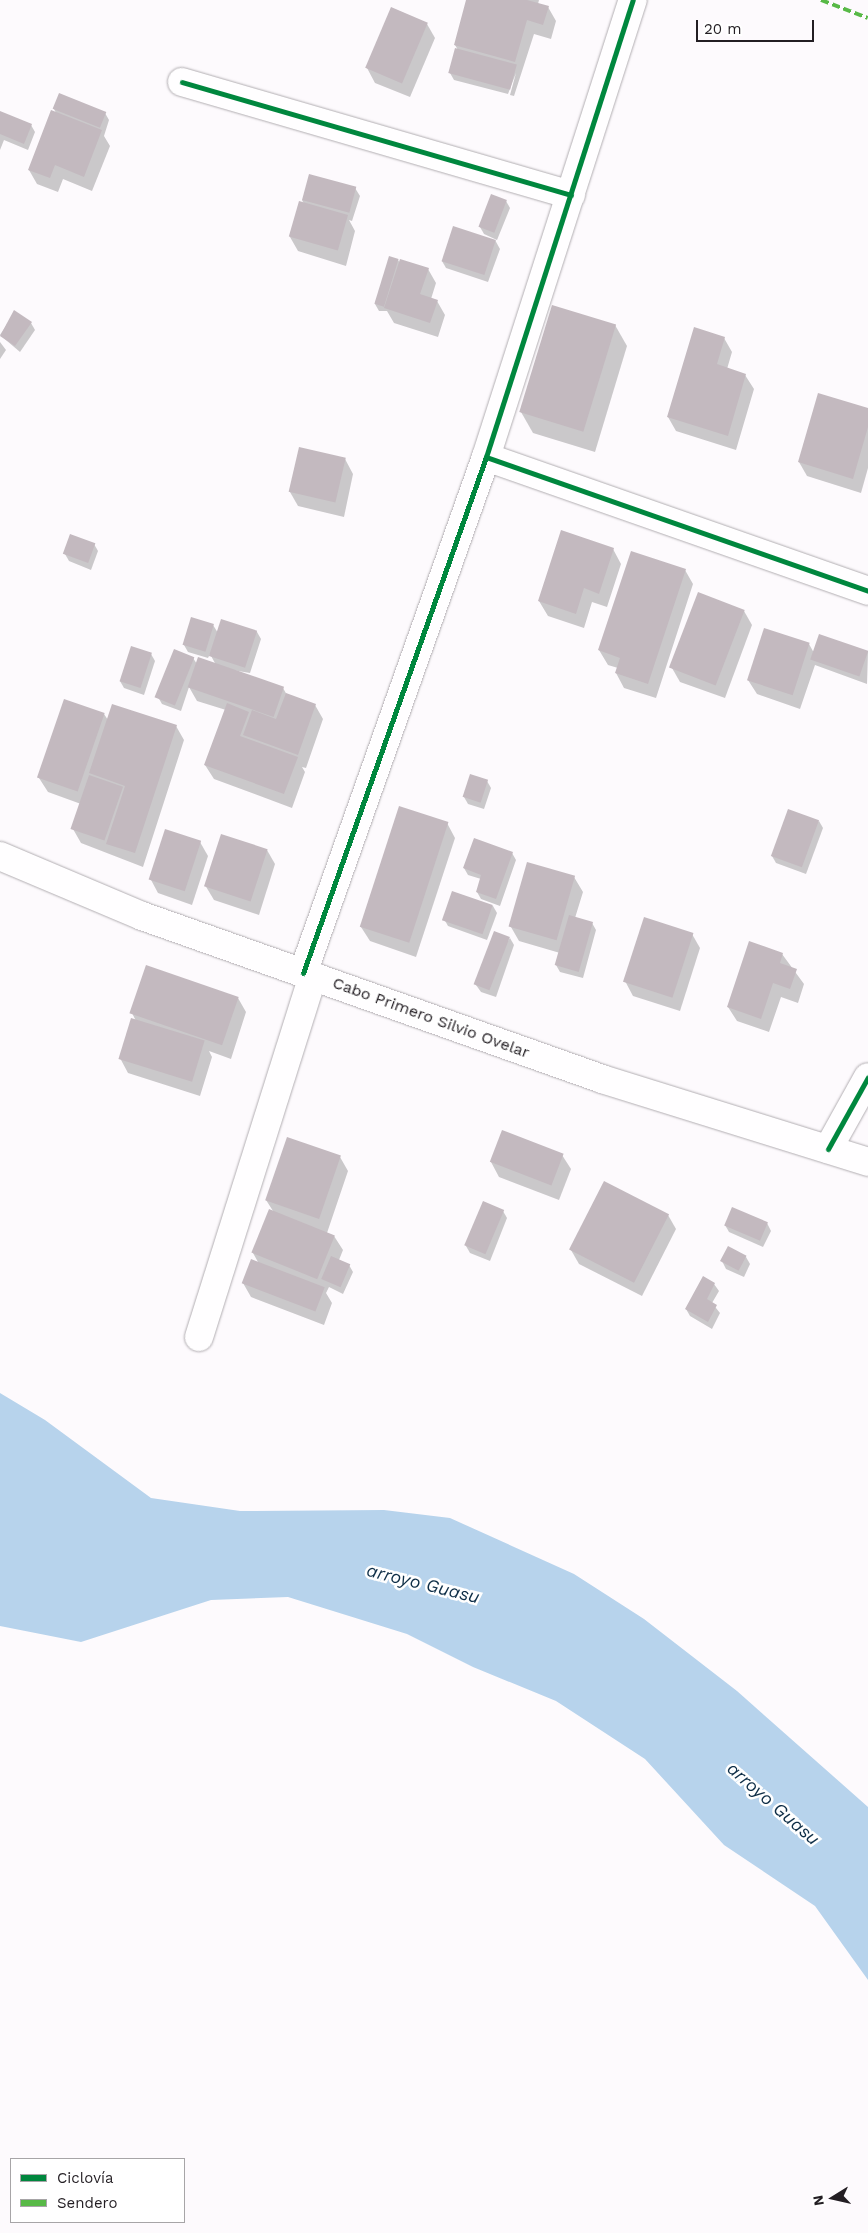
<!DOCTYPE html>
<html>
<head>
<meta charset="utf-8">
<style>
  body { margin:0 }
  #map { position:relative; width:868px; height:2233px; overflow:hidden; background:#fdfafd; font-family:"Work Sans",sans-serif }
  div>[style] { position:absolute }
  [style*='--x'] { left:calc(var(--x)*1px); top:calc(var(--y)*1px); width:calc(var(--w)*1px); rotate:calc(var(--a)*1deg) }
  .water>* { inset:0; background:#b7d3ec }
  .shadow>* { inset:0; background:#0003 }
  .building>* { inset:0; background:#c3b9bf; transform-origin:0 0 }
  .roads { filter:drop-shadow(0 0 1px #b2aeb2) drop-shadow(0 0 1px #b2aeb2) }
  .minor>* { height:28px; margin:-14px; padding:0 14px; transform-origin:14px; border-radius:14px; background:#fffeff }
  .major>* { height:28px; margin:-14px; padding:0 14px; transform-origin:14px; border-radius:14px; background:#fffeff }
  .quiet>* { height:4px; margin-top:-2px; transform-origin:0; background:repeating-linear-gradient(90deg,#58b947 0 8px,transparent 0 12px) }
  .cycleway>* { height:5px; margin:-2.5px; padding:0 2.5px; transform-origin:2.5px; border-radius:2.5px; background:#00873e }
  span { translate:-50% -50%; white-space:nowrap; text-align:center; line-height:1.15; -webkit-text-stroke:5px #fff; paint-order:stroke }
  .street-label { font-size:16px; color:#231e23 }
  .water-label { font-size:18px; color:#0e2e47; font-style:italic }
  .legend { position:absolute; left:10px; top:2158px; width:175px; height:65px; box-sizing:border-box; background:#fff; border:1px solid #a7a5a7; margin:0; padding:6px 9px; list-style:none; font-size:15px; color:#231e23 }
  .legend li { display:flex; align-items:center; gap:10px; height:25px }
  .legend b { width:25px; border:1px solid #a7a5a7 }
  .north { position:absolute; left:808px; top:2173px; width:50px; height:50px; -webkit-text-stroke:4px #fff; paint-order:stroke; rotate:260deg; font-size:14px; font-weight:700; line-height:20px; text-align:center; color:#231e23 }
  .north::after { content:''; display:block; margin:auto; width:18px; height:22px; background:#231e23; clip-path:polygon(50% 0,100% 100%,50% 72%,0 100%) }
  .scale { position:absolute; left:696px; top:20px; width:118px; height:22px; box-sizing:border-box; border:2px solid #231e23; border-top:0; padding-left:6px; font-size:15px; line-height:18px; white-space:nowrap; color:#231e23; -webkit-text-stroke:4px #fff; paint-order:stroke }
</style>
</head>
<body>
<div id="map">
  <div class="water">
    <div style="clip-path:polygon(0 1393px,45px 1420px,151px 1498px,240px 1511px,384px 1510px,450px 1518px,574px 1574px,644px 1619px,737px 1691px,868px 1807px,868px 1980px,815px 1906px,724px 1845px,645px 1759px,556px 1701px,473px 1667px,407px 1634px,288px 1597px,211px 1600px,81px 1642px,0 1626px)"></div>
  </div>
  <div class="shadow">
    <div style="clip-path:polygon(467px 0,539px 0,538px 4px,548px 7px,556px 21px,551px 39px,534px 34px,514px 96px,510px 95px,516px 73px,508px 94px,454px 80px,450px 73px,458px 50px,455px 45px)"></div>
    <div style="clip-path:polygon(427px 24px,435px 38px,410px 97px,375px 83px,367px 68px)"></div>
    <div style="clip-path:polygon(54px 109px,105px 113px,109px 120px,104px 136px,110px 146px,92px 191px,63px 179px,58px 192px,37px 184px,29px 170px,56px 113px)"></div>
    <div style="clip-path:polygon(0 112px,31px 125px,35px 132px,28px 150px,4px 140px,0 150px)"></div>
    <div style="clip-path:polygon(355px 188px,360px 196px,352px 221px,349px 220px,355px 231px,346px 266px,298px 251px,290px 237px,304px 204px,302px 200px)"></div>
    <div style="clip-path:polygon(506px 201px,510px 208px,497px 240px,484px 234px,480px 227px)"></div>
    <div style="clip-path:polygon(495px 240px,500px 249px,488px 282px,446px 268px,442px 261px)"></div>
    <div style="clip-path:polygon(398px 260px,400px 263px,428px 269px,436px 283px,431px 299px,437px 301px,445px 315px,438px 337px,394px 323px,387px 311px,379px 311px,375px 304px)"></div>
    <div style="clip-path:polygon(15px 312px,31px 323px,35px 330px,20px 352px,0 335px)"></div>
    <div style="clip-path:polygon(615px 325px,627px 346px,595px 452px,533px 433px,521px 412px)"></div>
    <div style="clip-path:polygon(724px 338px,732px 352px,727px 369px,745px 375px,754px 389px,736px 450px,676px 431px,668px 417px)"></div>
    <div style="clip-path:polygon(0 342px,6px 350px,0 359px)"></div>
    <div style="clip-path:polygon(868px 409px,868px 468px,861px 493px,807px 476px,799px 462px)"></div>
    <div style="clip-path:polygon(345px 459px,353px 474px,344px 517px,298px 506px,290px 492px)"></div>
    <div style="clip-path:polygon(94px 544px,98px 551px,91px 570px,69px 561px,65px 554px)"></div>
    <div style="clip-path:polygon(613px 549px,621px 564px,607px 607px,592px 602px,584px 628px,548px 616px,539px 601px)"></div>
    <div style="clip-path:polygon(685px 570px,693px 584px,656px 698px,624px 688px,616px 673px,618px 668px,608px 665px,599px 650px)"></div>
    <div style="clip-path:polygon(744px 611px,752px 625px,725px 698px,680px 682px,672px 668px)"></div>
    <div style="clip-path:polygon(213px 625px,218px 633px,257px 632px,261px 639px,250px 673px,232px 670px,283px 688px,287px 695px,315px 705px,323px 719px,306px 768px,302px 767px,305px 772px,292px 808px,214px 779px,205px 765px,226px 710px,197px 701px,189px 687px,181px 711px,162px 704px,158px 697px,193px 658px,197px 664px,216px 665px,210px 654px,208px 658px,188px 652px,184px 645px)"></div>
    <div style="clip-path:polygon(820px 636px,868px 652px,867px 684px,815px 665px,800px 709px,757px 694px,748px 680px,809px 644px,814px 653px)"></div>
    <div style="clip-path:polygon(151px 654px,155px 661px,144px 695px,124px 688px,120px 681px)"></div>
    <div style="clip-path:polygon(104px 714px,108px 720px,176px 726px,184px 740px,143px 867px,81px 843px,73px 829px,81px 804px,48px 792px,39px 778px)"></div>
    <div style="clip-path:polygon(487px 781px,491px 788px,484px 809px,468px 804px,464px 797px)"></div>
    <div style="clip-path:polygon(819px 821px,823px 828px,806px 874px,776px 863px,772px 856px)"></div>
    <div style="clip-path:polygon(447px 823px,455px 838px,416px 957px,370px 941px,361px 927px)"></div>
    <div style="clip-path:polygon(200px 842px,208px 856px,192px 905px,158px 893px,150px 878px)"></div>
    <div style="clip-path:polygon(267px 850px,275px 864px,259px 915px,214px 900px,205px 885px)"></div>
    <div style="clip-path:polygon(512px 853px,516px 860px,500px 906px,481px 899px,477px 892px,481px 879px,468px 875px,464px 868px)"></div>
    <div style="clip-path:polygon(574px 877px,583px 892px,575px 918px,592px 923px,596px 930px,583px 978px,560px 972px,556px 965px,560px 953px,519px 941px,511px 927px)"></div>
    <div style="clip-path:polygon(453px 892px,493px 906px,497px 913px,487px 940px,448px 926px,444px 919px)"></div>
    <div style="clip-path:polygon(692px 934px,700px 948px,680px 1011px,633px 996px,625px 981px)"></div>
    <div style="clip-path:polygon(510px 938px,514px 945px,496px 997px,481px 992px,476px 985px)"></div>
    <div style="clip-path:polygon(782px 954px,804px 984px,798px 1003px,781px 997px,769px 1032px,737px 1021px,728px 1007px)"></div>
    <div style="clip-path:polygon(238px 998px,246px 1012px,231px 1059px,209px 1051px,212px 1057px,200px 1096px,128px 1073px,120px 1058px,136px 1021px,132px 1013px)"></div>
    <div style="clip-path:polygon(562px 1155px,571px 1169px,559px 1200px,499px 1177px,491px 1162px)"></div>
    <div style="clip-path:polygon(340px 1157px,348px 1171px,327px 1233px,334px 1236px,343px 1250px,339px 1260px,349px 1265px,353px 1272px,343px 1294px,329px 1287px,326px 1293px,332px 1303px,324px 1325px,251px 1297px,243px 1283px,259px 1264px,253px 1253px,273px 1211px,266px 1200px)"></div>
    <div style="clip-path:polygon(503px 1211px,507px 1218px,490px 1261px,470px 1253px,466px 1246px)"></div>
    <div style="clip-path:polygon(668px 1215px,676px 1229px,642px 1296px,579px 1264px,571px 1250px)"></div>
    <div style="clip-path:polygon(767px 1223px,771px 1231px,763px 1247px,729px 1232px,725px 1225px)"></div>
    <div style="clip-path:polygon(746px 1257px,750px 1264px,744px 1277px,726px 1269px,722px 1261px)"></div>
    <div style="clip-path:polygon(714px 1284px,719px 1291px,712px 1303px,720px 1313px,712px 1329px,690px 1316px,686px 1309px)"></div>
  </div>
  <div class="building">
    <div style="clip-path:polygon(466px 0,527px 0,549px 6px,543px 25px,527px 20px,515px 62px,454px 45px)"></div>
    <div style="left:391px;top:7px;width:40px;height:66px;rotate:23deg"></div>
    <div style="left:455px;top:48px;width:64px;height:26px;rotate:15deg"></div>
    <div style="left:59px;top:93px;width:51px;height:17px;rotate:22deg"></div>
    <div style="clip-path:polygon(51px 110px,102px 130px,84px 177px,55px 165px,50px 178px,28px 170px)"></div>
    <div style="clip-path:polygon(0 111px,32px 124px,24px 144px,0 134px)"></div>
    <div style="left:309px;top:174px;width:49px;height:27px;rotate:15deg"></div>
    <div style="left:491px;top:194px;width:17px;height:35px;rotate:21deg"></div>
    <div style="left:299px;top:201px;width:51px;height:37px;rotate:16deg"></div>
    <div style="left:453px;top:226px;width:45px;height:37px;rotate:18deg"></div>
    <div style="left:389px;top:256px;width:10px;height:50px;rotate:17deg"></div>
    <div style="clip-path:polygon(400px 259px,429px 268px,420px 294px,438px 300px,430px 323px,384px 308px)"></div>
    <div style="left:552px;top:305px;width:67px;height:112px;rotate:17deg"></div>
    <div style="clip-path:polygon(14px 310px,32px 322px,15px 346px,0 336px)"></div>
    <div style="clip-path:polygon(694px 327px,725px 337px,717px 364px,746px 374px,728px 436px,667px 417px)"></div>
    <div style="clip-path:polygon(818px 393px,868px 408px,868px 427px,853px 479px,798px 462px)"></div>
    <div style="left:299px;top:447px;width:48px;height:46px;rotate:13deg"></div>
    <div style="clip-path:polygon(561px 530px,614px 548px,599px 594px,584px 588px,576px 614px,538px 601px)"></div>
    <div style="left:70px;top:534px;width:27px;height:21px;rotate:20deg"></div>
    <div style="clip-path:polygon(631px 551px,686px 569px,648px 684px,615px 673px,620px 658px,598px 650px)"></div>
    <div style="left:698px;top:592px;width:50px;height:81px;rotate:21deg"></div>
    <div style="left:191px;top:617px;width:24px;height:29px;rotate:17deg"></div>
    <div style="left:221px;top:619px;width:38px;height:39px;rotate:18deg"></div>
    <div style="left:764px;top:628px;width:48px;height:55px;rotate:18deg"></div>
    <div style="left:819px;top:634px;width:52px;height:27px;rotate:19deg"></div>
    <div style="left:131px;top:646px;width:22px;height:37px;rotate:18deg"></div>
    <div style="left:174px;top:649px;width:22px;height:52px;rotate:22deg"></div>
    <div style="left:198px;top:657px;width:91px;height:32px;rotate:19deg"></div>
    <div style="clip-path:polygon(286px 693px,316px 704px,298px 755px,243px 735px,252px 710px,276px 719px)"></div>
    <div style="left:64px;top:699px;width:43px;height:83px;rotate:19deg"></div>
    <div style="clip-path:polygon(227px 703px,249px 712px,240px 736px,298px 757px,284px 794px,204px 765px)"></div>
    <div style="clip-path:polygon(112px 704px,177px 725px,135px 853px,106px 844px,125px 786px,89px 773px)"></div>
    <div style="left:470px;top:774px;width:19px;height:24px;rotate:18deg"></div>
    <div style="left:89px;top:775px;width:36px;height:57px;rotate:19deg"></div>
    <div style="left:399px;top:806px;width:52px;height:127px;rotate:18deg"></div>
    <div style="left:788px;top:809px;width:33px;height:50px;rotate:20deg"></div>
    <div style="left:165px;top:829px;width:38px;height:53px;rotate:18deg"></div>
    <div style="left:221px;top:834px;width:49px;height:55px;rotate:18deg"></div>
    <div style="clip-path:polygon(474px 838px,513px 852px,496px 899px,476px 892px,481px 875px,463px 868px)"></div>
    <div style="left:527px;top:862px;width:50px;height:67px;rotate:16deg"></div>
    <div style="left:452px;top:891px;width:43px;height:31px;rotate:19deg"></div>
    <div style="left:569px;top:915px;width:25px;height:52px;rotate:16deg"></div>
    <div style="left:644px;top:917px;width:52px;height:68px;rotate:18deg"></div>
    <div style="left:494px;top:931px;width:17px;height:57px;rotate:21deg"></div>
    <div style="clip-path:polygon(749px 941px,783px 953px,780px 963px,797px 969px,790px 989px,773px 983px,761px 1019px,727px 1007px)"></div>
    <div style="left:146px;top:965px;width:98px;height:51px;rotate:19deg"></div>
    <div style="left:131px;top:1018px;width:77px;height:43px;rotate:17deg"></div>
    <div style="left:502px;top:1130px;width:66px;height:34px;rotate:21deg"></div>
    <div style="left:287px;top:1137px;width:57px;height:67px;rotate:19deg"></div>
    <div style="left:604px;top:1181px;width:73px;height:77px;rotate:27deg"></div>
    <div style="left:483px;top:1201px;width:23px;height:48px;rotate:23deg"></div>
    <div style="left:732px;top:1207px;width:39px;height:20px;rotate:23deg"></div>
    <div style="left:269px;top:1209px;width:71px;height:47px;rotate:22deg"></div>
    <div style="left:728px;top:1246px;width:21px;height:17px;rotate:28deg"></div>
    <div style="left:331px;top:1256px;width:21px;height:25px;rotate:23deg"></div>
    <div style="left:251px;top:1259px;width:79px;height:26px;rotate:21deg"></div>
    <div style="clip-path:polygon(703px 1276px,715px 1283px,707px 1299px,717px 1305px,708px 1322px,685px 1309px)"></div>
  </div>
  <div class="roads">
    <div class="minor">
      <div style="--x:182;--y:82;--w:405;--a:16.2"></div>
      <div style="--x:486;--y:457;--w:405;--a:19.3"></div>
      <div style="--x:303;--y:973;--w:547;--a:-70.47"></div>
      <div style="--x:486;--y:457;--w:480;--a:-72.2"></div>
      <div style="--x:828;--y:1149;--w:82;--a:-60.9"></div>
      <div style="--x:199;--y:1337;--w:379;--a:-72.5"></div>
    </div>
    <div class="major">
      <div style="--x:0;--y:856;--w:154;--a:22.9"></div>
      <div style="--x:142;--y:916;--w:488;--a:19.5"></div>
      <div style="--x:602;--y:1079;--w:279;--a:17.3"></div>
    </div>
  </div>
  <div class="quiet">
    <div style="--x:821;--y:0;--w:50;--a:21"></div>
  </div>
  <div class="cycleway">
    <div style="--x:182;--y:82;--w:405;--a:16.2"></div>
    <div style="--x:486;--y:457;--w:405;--a:19.3"></div>
    <div style="--x:303;--y:973;--w:547;--a:-70.47"></div>
    <div style="--x:486;--y:457;--w:480;--a:-72.2"></div>
    <div style="--x:828;--y:1149;--w:82;--a:-60.9"></div>
  </div>
  <div class="street-label">
    <span style="left:431px;top:1018px;rotate:20deg">Cabo Primero Silvio Ovelar</span>
  </div>
  <div class="water-label">
    <span style="left:423px;top:1584px;rotate:14deg">arroyo Guasu</span>
    <span style="left:773px;top:1804px;rotate:41deg">arroyo Guasu</span>
  </div>
  <ul class="legend">
  <li><b style="height:6px;background:#00873e"></b>Ciclovía</li>
  <li><b style="height:6px;background:#58b947"></b>Sendero</li>
  </ul>
  <div class="north">N</div>
  <div class="scale">20 m</div>
</div>
</body>
</html>
